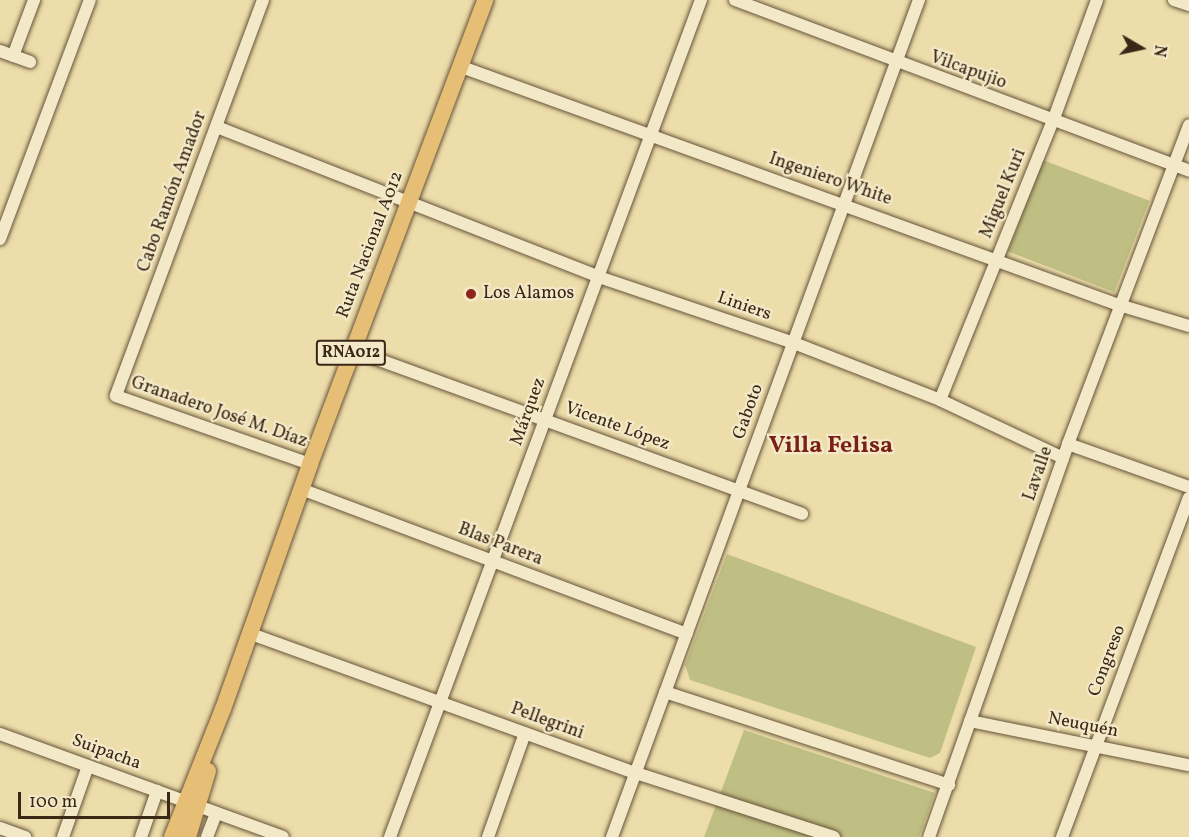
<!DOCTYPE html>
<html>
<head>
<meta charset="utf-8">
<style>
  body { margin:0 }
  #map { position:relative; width:1189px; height:837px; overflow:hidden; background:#edddaa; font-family:Vollkorn,serif }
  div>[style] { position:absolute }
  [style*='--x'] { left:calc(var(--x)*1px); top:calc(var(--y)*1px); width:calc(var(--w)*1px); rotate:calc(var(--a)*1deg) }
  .green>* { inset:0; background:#c0bf83; transform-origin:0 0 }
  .roads { filter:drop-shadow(0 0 2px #67543a) drop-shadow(0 0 2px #67543a) }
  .minor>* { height:12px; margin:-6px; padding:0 6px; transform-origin:6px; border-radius:6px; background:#f3e9c8 }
  .major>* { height:16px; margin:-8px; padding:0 8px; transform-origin:8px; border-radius:8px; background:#e6be75 }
  .dots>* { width:16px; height:16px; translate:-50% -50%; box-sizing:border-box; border:3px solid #f3e9c8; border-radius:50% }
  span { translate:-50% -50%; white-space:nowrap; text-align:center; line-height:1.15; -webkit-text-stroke:4.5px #f3e9c8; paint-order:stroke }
  .shield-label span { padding:2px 4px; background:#f3e9c8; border:2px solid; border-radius:4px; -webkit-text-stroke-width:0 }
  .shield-label { font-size:16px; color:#3a2715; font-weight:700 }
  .street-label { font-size:18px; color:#3a2715 }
  .poi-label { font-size:18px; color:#3a2715 }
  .left { translate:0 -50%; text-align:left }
  .district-label { font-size:24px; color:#7a1f14; font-weight:700 }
  .north { position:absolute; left:1111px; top:18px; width:60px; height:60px; -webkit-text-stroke:4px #f3e9c8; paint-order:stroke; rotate:99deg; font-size:16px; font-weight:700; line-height:24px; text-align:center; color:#3a2715 }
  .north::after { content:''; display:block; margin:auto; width:21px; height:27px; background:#3a2715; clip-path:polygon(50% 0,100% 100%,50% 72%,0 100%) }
  .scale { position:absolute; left:18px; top:792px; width:152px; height:27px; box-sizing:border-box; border:3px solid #3a2715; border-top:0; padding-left:8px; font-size:18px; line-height:21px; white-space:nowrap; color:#3a2715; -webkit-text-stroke:4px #f3e9c8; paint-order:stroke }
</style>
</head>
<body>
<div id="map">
  <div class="green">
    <div style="left:1043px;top:160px;width:114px;height:98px;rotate:21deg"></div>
    <div style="clip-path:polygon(727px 554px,976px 647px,940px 753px,930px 758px,690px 680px,685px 665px)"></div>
    <div style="clip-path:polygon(744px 730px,935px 793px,919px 837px,704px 837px)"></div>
  </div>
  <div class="roads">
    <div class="minor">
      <div style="--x:263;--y:0;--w:422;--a:110.4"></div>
      <div style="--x:116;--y:396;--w:206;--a:19.3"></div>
      <div style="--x:735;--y:0;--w:485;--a:20.6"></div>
      <div style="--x:1174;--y:0;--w:16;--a:18"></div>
      <div style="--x:0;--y:51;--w:32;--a:20"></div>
      <div style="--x:13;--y:56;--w:60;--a:-69.4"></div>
      <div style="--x:459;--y:66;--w:702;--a:19.91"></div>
      <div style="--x:1119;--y:305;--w:73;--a:16.7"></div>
      <div style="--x:217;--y:127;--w:410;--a:21.4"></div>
      <div style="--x:599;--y:277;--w:206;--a:18.7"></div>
      <div style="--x:794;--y:343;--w:157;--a:21.3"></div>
      <div style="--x:940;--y:400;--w:136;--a:25.2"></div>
      <div style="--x:0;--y:239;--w:255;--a:-69.4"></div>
      <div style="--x:352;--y:350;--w:479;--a:20"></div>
      <div style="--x:940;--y:400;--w:301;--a:-68"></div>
      <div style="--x:1053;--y:121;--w:129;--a:-70"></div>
      <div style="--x:1068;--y:444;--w:128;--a:19.6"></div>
      <div style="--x:301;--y:489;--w:412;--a:20.6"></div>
      <div style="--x:251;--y:634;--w:409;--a:19.9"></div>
      <div style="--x:636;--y:773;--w:208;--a:17.9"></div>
      <div style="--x:665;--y:692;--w:299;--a:18.1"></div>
      <div style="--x:970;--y:721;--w:223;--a:11.4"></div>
      <div style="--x:0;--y:734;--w:301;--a:20"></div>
      <div style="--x:0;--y:828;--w:27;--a:20"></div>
      <div style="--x:63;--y:837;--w:75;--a:-70.6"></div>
      <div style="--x:141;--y:837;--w:49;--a:-70.8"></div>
      <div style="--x:207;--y:837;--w:26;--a:-69"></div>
      <div style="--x:390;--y:837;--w:893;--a:-69.62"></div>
      <div style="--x:488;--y:837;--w:110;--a:-70.4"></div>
      <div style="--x:612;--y:837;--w:892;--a:-69.86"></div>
      <div style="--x:929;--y:837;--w:417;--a:-70.5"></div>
      <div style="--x:1068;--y:444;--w:341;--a:-69.2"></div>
      <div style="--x:1062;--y:837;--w:362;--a:-69.5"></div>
    </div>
    <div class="major">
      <div style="--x:172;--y:837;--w:138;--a:-68.3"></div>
      <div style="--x:223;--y:709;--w:260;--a:-70.4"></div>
      <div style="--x:310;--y:464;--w:496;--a:-69.3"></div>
      <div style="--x:188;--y:837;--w:69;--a:-73.1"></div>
    </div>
  </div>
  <div class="dots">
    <div style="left:471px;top:294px;background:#8f2418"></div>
  </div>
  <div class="shield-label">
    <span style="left:351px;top:353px">RNA012</span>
  </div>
  <div class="street-label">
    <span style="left:968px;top:71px;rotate:20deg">Vilcapujio</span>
    <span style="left:830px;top:180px;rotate:19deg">Ingeniero White</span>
    <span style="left:173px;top:192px;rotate:-70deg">Cabo Ramón Amador</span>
    <span style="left:1004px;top:194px;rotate:-68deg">Miguel Kuri</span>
    <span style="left:371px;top:245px;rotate:-69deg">Ruta Nacional A012</span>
    <span style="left:744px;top:307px;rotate:19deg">Liniers</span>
    <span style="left:529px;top:412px;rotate:-70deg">Márquez</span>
    <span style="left:749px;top:412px;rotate:-70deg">Gaboto</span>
    <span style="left:219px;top:413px;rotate:19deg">Granadero José M. Díaz</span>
    <span style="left:617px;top:427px;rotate:20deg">Vicente López</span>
    <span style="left:1039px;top:474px;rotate:-71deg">Lavalle</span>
    <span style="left:500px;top:545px;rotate:21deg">Blas Parera</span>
    <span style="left:1108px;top:661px;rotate:-69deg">Congreso</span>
    <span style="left:547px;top:722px;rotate:20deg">Pellegrini</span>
    <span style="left:1083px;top:726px;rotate:11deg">Neuquén</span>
    <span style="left:106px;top:753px;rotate:20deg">Suipacha</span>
  </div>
  <div class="poi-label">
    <span class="left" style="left:483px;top:294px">Los Alamos</span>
  </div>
  <div class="district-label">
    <span style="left:831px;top:447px">Villa Felisa</span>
  </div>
  <div class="north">N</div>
  <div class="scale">100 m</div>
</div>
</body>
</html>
